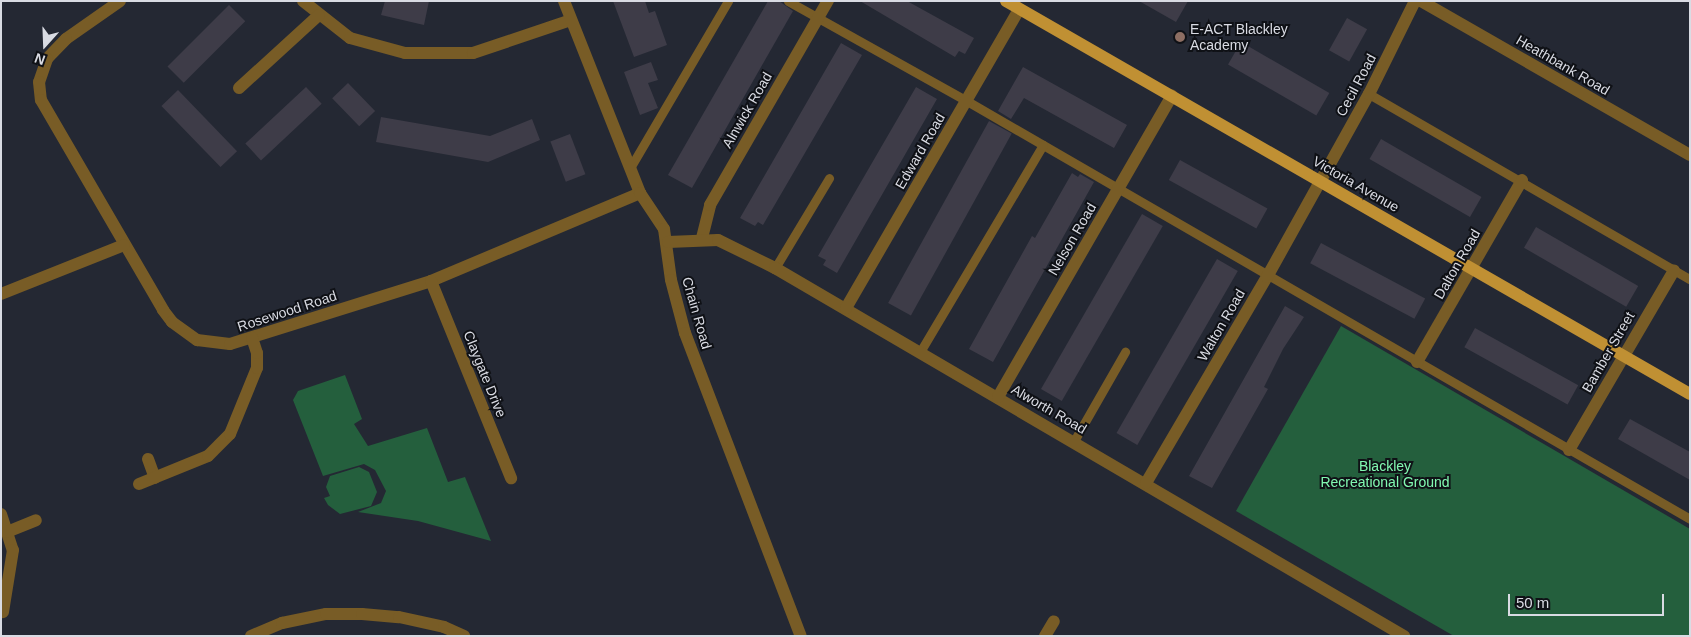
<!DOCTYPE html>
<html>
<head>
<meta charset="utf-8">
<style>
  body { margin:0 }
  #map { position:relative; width:1691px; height:637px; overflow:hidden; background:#242833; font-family:Helvetica,sans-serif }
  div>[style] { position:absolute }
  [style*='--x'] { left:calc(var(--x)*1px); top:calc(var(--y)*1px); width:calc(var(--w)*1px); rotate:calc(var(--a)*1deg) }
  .green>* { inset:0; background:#245f3d }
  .building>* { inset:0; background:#3e3c48; transform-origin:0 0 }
  .service>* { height:9px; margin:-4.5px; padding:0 4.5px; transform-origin:4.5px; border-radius:4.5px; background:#785c26 }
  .minor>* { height:12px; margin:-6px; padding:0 6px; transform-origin:6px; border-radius:6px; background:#785c26 }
  .primary>* { height:12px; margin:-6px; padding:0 6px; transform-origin:6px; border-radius:6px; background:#c09033 }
  .dots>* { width:14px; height:14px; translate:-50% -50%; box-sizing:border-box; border:2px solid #0f1116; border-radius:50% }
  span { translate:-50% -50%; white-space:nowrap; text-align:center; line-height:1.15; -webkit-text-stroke:4px #0f1116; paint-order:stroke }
  .poi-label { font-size:14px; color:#d9dbe3 }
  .left { translate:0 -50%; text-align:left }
  .street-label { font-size:14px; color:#d9dbe3 }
  .park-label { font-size:14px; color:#82f9b1 }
  .frame { position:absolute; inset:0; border:2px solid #d9dbe3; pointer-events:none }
  .north { position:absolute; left:20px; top:20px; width:50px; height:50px; -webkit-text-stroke:4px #0f1116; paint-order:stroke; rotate:200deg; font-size:14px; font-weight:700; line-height:20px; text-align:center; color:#d9dbe3 }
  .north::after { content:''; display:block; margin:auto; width:18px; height:22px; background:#d9dbe3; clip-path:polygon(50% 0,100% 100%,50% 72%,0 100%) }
  .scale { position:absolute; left:1508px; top:594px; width:156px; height:22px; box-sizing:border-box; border:2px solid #d9dbe3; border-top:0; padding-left:6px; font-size:15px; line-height:18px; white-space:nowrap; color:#d9dbe3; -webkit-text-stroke:4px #0f1116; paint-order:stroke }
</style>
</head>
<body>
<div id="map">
  <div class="green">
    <div style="clip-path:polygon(1341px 326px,1690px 529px,1690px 636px,1454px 636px,1236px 511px)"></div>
    <div style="clip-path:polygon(345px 375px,362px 419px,354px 424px,368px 446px,427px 428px,448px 482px,465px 477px,491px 541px,418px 521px,358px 512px,381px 503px,386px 491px,375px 470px,364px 464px,323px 476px,293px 400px,298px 391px)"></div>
    <div style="clip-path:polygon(359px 467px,369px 472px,377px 492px,371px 506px,340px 514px,328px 505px,324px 498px,330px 496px,326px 487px,330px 476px)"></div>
  </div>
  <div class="building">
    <div style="clip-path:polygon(385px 1px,429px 1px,424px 25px,381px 15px)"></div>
    <div style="clip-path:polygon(613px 1px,645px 1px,649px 13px,655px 11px,667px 45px,634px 57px)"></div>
    <div style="clip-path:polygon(768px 1px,779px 1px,793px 11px,692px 188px,668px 175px)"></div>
    <div style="clip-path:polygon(860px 1px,907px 1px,974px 38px,965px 54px,959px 51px,955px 57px)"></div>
    <div style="clip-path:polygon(1139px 1px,1188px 1px,1176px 22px)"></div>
    <div style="left:229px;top:5px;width:23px;height:87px;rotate:45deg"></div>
    <div style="left:1347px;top:18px;width:23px;height:37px;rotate:29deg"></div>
    <div style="left:1241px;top:42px;width:102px;height:26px;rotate:30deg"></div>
    <div style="clip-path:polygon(841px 43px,862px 55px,763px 225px,758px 222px,755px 226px,740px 218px)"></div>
    <div style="clip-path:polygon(651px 62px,658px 80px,648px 83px,658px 108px,640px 115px,624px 72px)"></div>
    <div style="clip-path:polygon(1023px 67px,1127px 125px,1114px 148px,1024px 98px,1011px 119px,998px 111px)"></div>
    <div style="left:348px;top:83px;width:39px;height:22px;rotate:46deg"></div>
    <div style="left:306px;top:87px;width:23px;height:83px;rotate:47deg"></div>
    <div style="clip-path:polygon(916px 87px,937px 99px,837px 273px,823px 265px,826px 260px,818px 256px)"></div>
    <div style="left:178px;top:90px;width:85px;height:23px;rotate:46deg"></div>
    <div style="clip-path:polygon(381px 117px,490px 136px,532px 119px,540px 140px,488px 162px,376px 142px)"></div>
    <div style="left:989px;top:121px;width:26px;height:208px;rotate:29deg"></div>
    <div style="left:570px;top:134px;width:43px;height:21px;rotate:69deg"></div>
    <div style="left:1381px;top:139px;width:116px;height:23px;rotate:30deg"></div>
    <div style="left:1180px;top:160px;width:100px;height:23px;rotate:29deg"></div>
    <div style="clip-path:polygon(1072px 173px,1078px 177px,1080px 174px,1094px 182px,993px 362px,969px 349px,1032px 236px,1035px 238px)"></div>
    <div style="left:1142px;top:214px;width:24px;height:202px;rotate:30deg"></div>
    <div style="left:1536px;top:227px;width:118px;height:24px;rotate:30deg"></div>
    <div style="left:1321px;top:243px;width:118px;height:23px;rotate:28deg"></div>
    <div style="left:1217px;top:259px;width:24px;height:201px;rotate:30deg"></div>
    <div style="clip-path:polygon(1285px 306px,1304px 317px,1283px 349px,1264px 387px,1268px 389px,1212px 488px,1189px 476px)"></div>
    <div style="left:1475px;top:328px;width:118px;height:22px;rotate:29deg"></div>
    <div style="clip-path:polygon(1630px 419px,1690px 452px,1690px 480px,1618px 439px)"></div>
  </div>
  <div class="service">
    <div style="--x:788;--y:1;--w:205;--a:29.2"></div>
    <div style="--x:967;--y:101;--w:835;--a:30.03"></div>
    <div style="--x:1369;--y:94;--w:370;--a:30"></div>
    <div style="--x:630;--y:168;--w:194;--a:-59.6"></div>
    <div style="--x:775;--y:268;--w:105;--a:-59"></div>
    <div style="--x:920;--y:352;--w:241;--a:-59.3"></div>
    <div style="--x:1074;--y:441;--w:103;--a:-60.2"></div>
  </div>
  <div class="minor">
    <div style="--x:120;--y:1;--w:66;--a:144.9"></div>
    <div style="--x:66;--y:39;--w:28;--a:134"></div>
    <div style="--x:47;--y:59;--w:24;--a:109"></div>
    <div style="--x:39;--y:82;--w:18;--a:84"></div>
    <div style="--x:41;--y:100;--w:243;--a:59.8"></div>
    <div style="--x:163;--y:310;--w:15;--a:53"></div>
    <div style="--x:172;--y:322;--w:31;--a:36"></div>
    <div style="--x:197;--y:340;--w:33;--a:7"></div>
    <div style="--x:230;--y:344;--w:211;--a:-17.4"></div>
    <div style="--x:431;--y:281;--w:227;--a:-22.8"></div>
    <div style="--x:303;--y:1;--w:60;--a:38.2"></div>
    <div style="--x:350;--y:38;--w:57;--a:15.3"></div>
    <div style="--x:405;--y:53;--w:68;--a:0"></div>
    <div style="--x:473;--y:53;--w:103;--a:-18.6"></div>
    <div style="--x:564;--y:1;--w:206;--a:68.4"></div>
    <div style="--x:640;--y:193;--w:43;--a:56.3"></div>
    <div style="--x:664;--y:229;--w:51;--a:82.2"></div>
    <div style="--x:671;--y:280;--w:55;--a:75.2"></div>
    <div style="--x:685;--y:333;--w:324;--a:69.1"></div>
    <div style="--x:1421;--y:1;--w:310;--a:29.8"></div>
    <div style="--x:239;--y:88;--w:108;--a:-42.4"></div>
    <div style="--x:702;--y:238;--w:34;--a:-76"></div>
    <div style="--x:710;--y:205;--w:236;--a:-60"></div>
    <div style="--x:668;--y:242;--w:50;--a:-2.3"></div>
    <div style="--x:718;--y:240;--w:64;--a:26.2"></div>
    <div style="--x:775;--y:268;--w:729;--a:30.33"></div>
    <div style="--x:431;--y:281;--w:213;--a:67.9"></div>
    <div style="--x:1;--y:294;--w:132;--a:-21.7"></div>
    <div style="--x:846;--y:308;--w:345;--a:-59.9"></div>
    <div style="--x:1417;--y:362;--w:210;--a:-60"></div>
    <div style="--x:998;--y:397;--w:348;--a:-60"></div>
    <div style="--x:1569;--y:450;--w:208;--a:-59.7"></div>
    <div style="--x:148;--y:459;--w:20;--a:70"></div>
    <div style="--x:1146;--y:483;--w:239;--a:-59.6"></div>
    <div style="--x:1267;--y:277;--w:210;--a:-60.9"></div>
    <div style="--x:1369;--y:94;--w:104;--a:-63.7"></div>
    <div style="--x:139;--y:484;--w:74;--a:-22.1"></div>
    <div style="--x:208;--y:456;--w:31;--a:-45"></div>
    <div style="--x:230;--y:434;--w:71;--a:-67.8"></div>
    <div style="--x:257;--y:368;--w:15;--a:-90"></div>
    <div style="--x:257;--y:353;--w:16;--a:-108"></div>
    <div style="--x:1;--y:514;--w:38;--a:72"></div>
    <div style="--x:13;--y:550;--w:63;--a:99.2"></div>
    <div style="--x:7;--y:532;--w:31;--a:-22"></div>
    <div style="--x:251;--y:636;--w:34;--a:-23"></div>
    <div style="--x:282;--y:623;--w:45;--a:-11.6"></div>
    <div style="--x:326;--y:614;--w:36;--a:0"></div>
    <div style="--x:362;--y:614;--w:37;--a:5"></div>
    <div style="--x:399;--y:617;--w:46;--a:12.5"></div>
    <div style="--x:444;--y:627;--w:22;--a:24"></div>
    <div style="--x:1045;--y:636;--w:17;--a:-59"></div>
  </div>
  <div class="primary">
    <div style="--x:1006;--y:1;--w:789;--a:29.88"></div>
  </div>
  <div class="dots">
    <div style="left:1180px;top:37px;background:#8d6e63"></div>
  </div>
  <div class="poi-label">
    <span class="left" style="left:1190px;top:37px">E-ACT Blackley<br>Academy</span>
  </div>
  <div class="street-label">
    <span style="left:1563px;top:65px;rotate:30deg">Heathbank Road</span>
    <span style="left:1356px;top:85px;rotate:-62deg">Cecil Road</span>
    <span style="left:747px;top:110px;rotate:-60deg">Alnwick Road</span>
    <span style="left:920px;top:151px;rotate:-60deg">Edward Road</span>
    <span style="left:1356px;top:184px;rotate:30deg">Victoria Avenue</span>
    <span style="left:1072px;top:239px;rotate:-60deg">Nelson Road</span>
    <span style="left:1457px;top:264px;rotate:-60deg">Dalton Road</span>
    <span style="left:287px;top:311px;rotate:-18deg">Rosewood Road</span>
    <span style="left:697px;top:313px;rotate:74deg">Chain Road</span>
    <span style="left:1221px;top:325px;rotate:-60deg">Walton Road</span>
    <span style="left:1608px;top:352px;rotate:-60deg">Bamber Street</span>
    <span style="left:485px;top:374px;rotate:68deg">Claygate Drive</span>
    <span style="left:1049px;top:409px;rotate:30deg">Alworth Road</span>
  </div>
  <div class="park-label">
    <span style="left:1385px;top:474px">Blackley<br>Recreational Ground</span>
  </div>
  <div class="frame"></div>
  <div class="north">N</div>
  <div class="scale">50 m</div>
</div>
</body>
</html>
